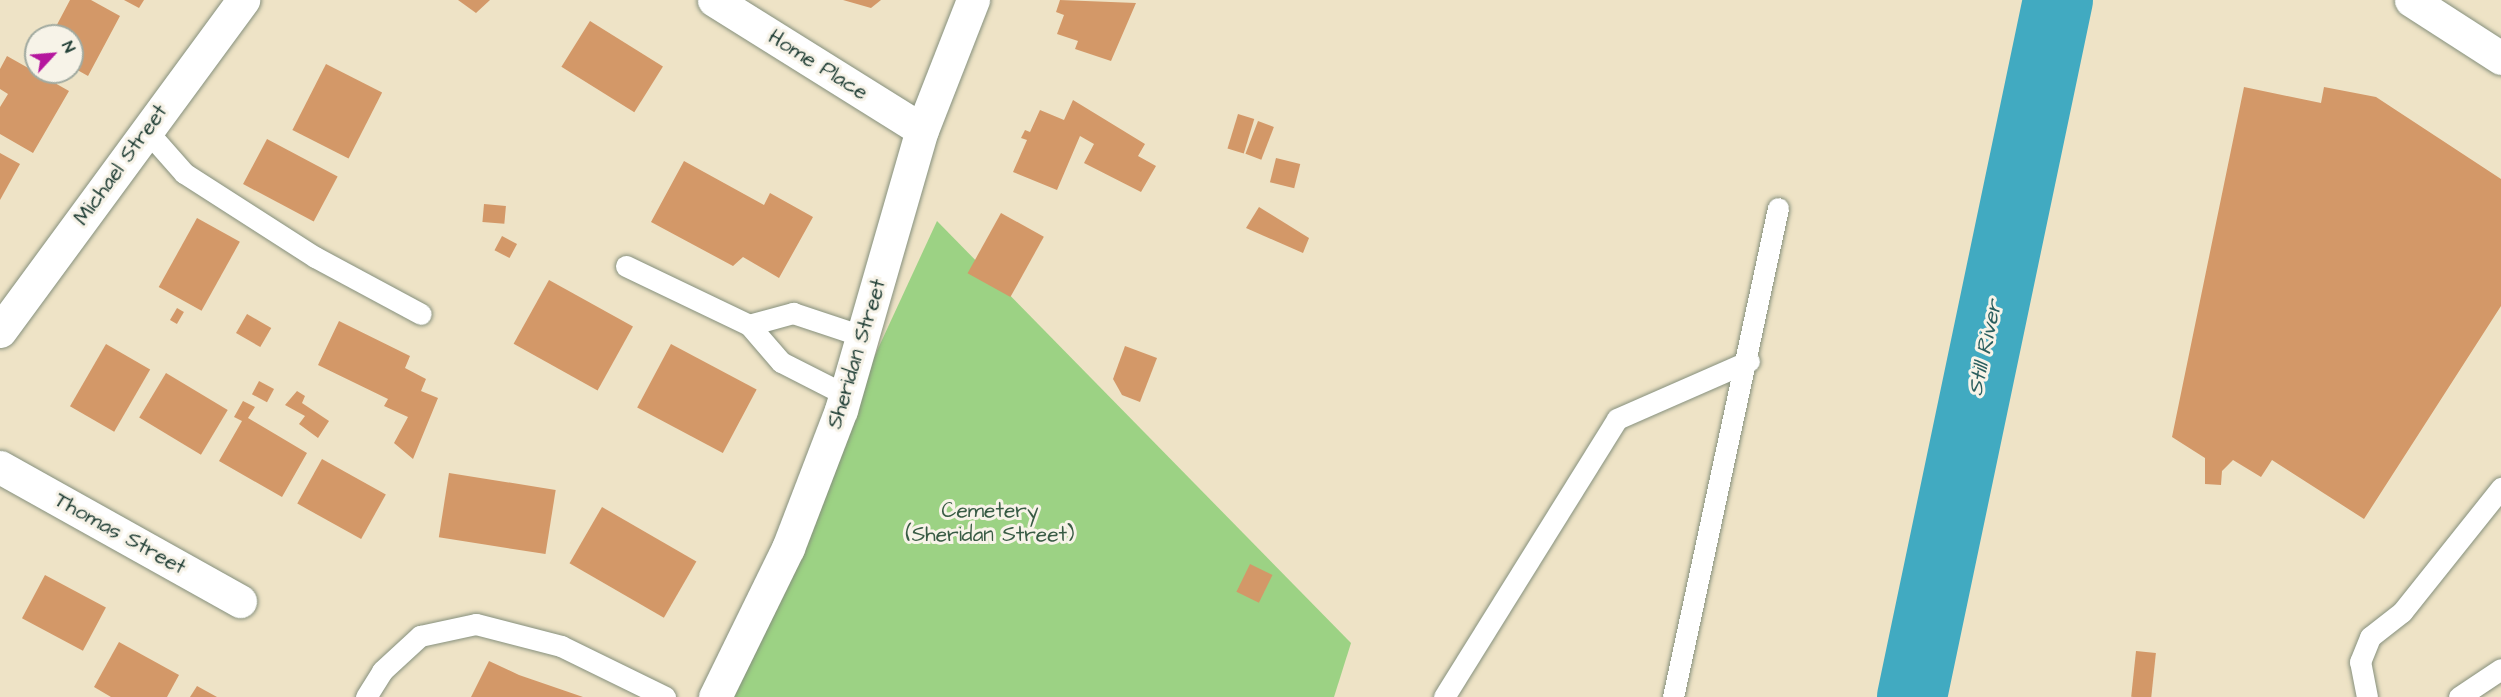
<!DOCTYPE html>
<html>
<head>
<meta charset="utf-8">
<style>
  body { margin:0 }
  #map { position:relative; width:2501px; height:697px; overflow:hidden; background:#eee3c6; font-family:"Architects Daughter",sans-serif }
  div>[style] { position:absolute }
  [style*='--x'] { left:calc(var(--x)*1px); top:calc(var(--y)*1px); width:calc(var(--w)*1px); rotate:calc(var(--a)*1deg) }
  .green>* { inset:0; background:#9cd284 }
  .river>* { height:70px; margin:-35px; padding:0 35px; transform-origin:35px; border-radius:35px; background:#41aac1 }
  .building>* { inset:0; background:#d39868; transform-origin:0 0 }
  .roads { filter:drop-shadow(0 0 2px #86907d) drop-shadow(0 0 2px #86907d) }
  .service>* { height:21px; margin:-10.5px; padding:0 10.5px; transform-origin:10.5px; border-radius:10.5px; background:#fff }
  .minor>* { height:33px; margin:-16.5px; padding:0 16.5px; transform-origin:16.5px; border-radius:16.5px; background:#fff }
  span { translate:-50% -50%; white-space:nowrap; text-align:center; line-height:1.15; -webkit-text-stroke:6px #f7f3e8; paint-order:stroke }
  .street-label { font-size:21px; color:#1f3d34 }
  .park-label { font-size:21px; color:#385b44 }
  .water-label { font-size:22px; color:#295e5e; font-style:italic }
  .north { position:absolute; left:24px; top:24px; width:60px; height:60px; box-sizing:border-box; background:#f7f3e8; border:2px solid #a1aaa0; border-radius:50%; rotate:64deg; font-size:16px; font-weight:700; line-height:24px; text-align:center; color:#1f3d34 }
  .north::after { content:''; display:block; margin:auto; width:21px; height:27px; background:#b5179e; clip-path:polygon(50% 0,100% 100%,50% 72%,0 100%) }
</style>
</head>
<body>
<div id="map">
  <div class="green">
    <div style="clip-path:polygon(937px 221px,1351px 643px,1334px 697px,717px 697px)"></div>
  </div>
  <div class="river">
    <div style="--x:1912;--y:697;--w:712;--a:-78.17"></div>
  </div>
  <div class="building">
    <div style="clip-path:polygon(70px 0,91px 0,120px 16px,88px 76px,72px 67px,72px 36px,51px 36px)"></div>
    <div style="clip-path:polygon(124px 0,144px 0,139px 8px)"></div>
    <div style="clip-path:polygon(458px 0,490px 0,476px 13px)"></div>
    <div style="clip-path:polygon(843px 0,881px 0,871px 8px)"></div>
    <div style="clip-path:polygon(1060px 0,1136px 3px,1111px 61px,1075px 49px,1078px 41px,1057px 34px,1064px 15px,1056px 12px)"></div>
    <div style="left:590px;top:21px;width:86px;height:54px;rotate:32deg"></div>
    <div style="clip-path:polygon(7px 56px,69px 91px,33px 153px,0 134px,0 107px,8px 94px,0 89px,0 69px)"></div>
    <div style="left:326px;top:64px;width:63px;height:74px;rotate:27deg"></div>
    <div style="clip-path:polygon(2244px 87px,2321px 103px,2324px 87px,2376px 97px,2501px 179px,2501px 306px,2364px 519px,2272px 460px,2261px 477px,2233px 460px,2222px 471px,2221px 485px,2205px 484px,2205px 458px,2172px 437px)"></div>
    <div style="clip-path:polygon(1073px 100px,1145px 144px,1138px 156px,1156px 166px,1141px 192px,1084px 163px,1094px 144px,1080px 136px,1057px 190px,1013px 172px,1027px 140px,1021px 138px,1025px 130px,1030px 132px,1040px 110px,1064px 120px)"></div>
    <div style="left:1238px;top:114px;width:17px;height:36px;rotate:17deg"></div>
    <div style="left:1258px;top:121px;width:17px;height:35px;rotate:21deg"></div>
    <div style="left:267px;top:139px;width:80px;height:51px;rotate:28deg"></div>
    <div style="clip-path:polygon(0 153px,20px 164px,0 200px)"></div>
    <div style="left:1276px;top:158px;width:25px;height:25px;rotate:14deg"></div>
    <div style="clip-path:polygon(684px 161px,764px 205px,770px 193px,813px 217px,779px 278px,743px 257px,733px 266px,651px 222px)"></div>
    <div style="left:484px;top:204px;width:22px;height:18px;rotate:5deg"></div>
    <div style="clip-path:polygon(1259px 207px,1309px 238px,1303px 253px,1246px 228px)"></div>
    <div style="left:1001px;top:213px;width:49px;height:69px;rotate:29deg"></div>
    <div style="left:197px;top:218px;width:49px;height:79px;rotate:29deg"></div>
    <div style="left:502px;top:236px;width:17px;height:16px;rotate:28deg"></div>
    <div style="left:549px;top:280px;width:96px;height:73px;rotate:29deg"></div>
    <div style="left:177px;top:308px;width:8px;height:14px;rotate:30deg"></div>
    <div style="left:247px;top:314px;width:28px;height:22px;rotate:30deg"></div>
    <div style="clip-path:polygon(339px 321px,410px 356px,405px 368px,426px 379px,421px 391px,438px 398px,413px 459px,394px 443px,408px 417px,384px 406px,388px 399px,318px 365px)"></div>
    <div style="left:106px;top:344px;width:51px;height:72px;rotate:30deg"></div>
    <div style="left:671px;top:344px;width:97px;height:72px;rotate:28deg"></div>
    <div style="clip-path:polygon(1125px 346px,1157px 358px,1140px 402px,1122px 395px,1113px 379px)"></div>
    <div style="left:166px;top:373px;width:72px;height:52px;rotate:31deg"></div>
    <div style="left:259px;top:381px;width:17px;height:15px;rotate:28deg"></div>
    <div style="clip-path:polygon(297px 391px,305px 396px,302px 403px,329px 421px,318px 438px,299px 424px,305px 416px,285px 405px)"></div>
    <div style="clip-path:polygon(243px 401px,255px 407px,248px 418px,307px 453px,282px 497px,219px 461px,242px 421px,234px 417px)"></div>
    <div style="left:322px;top:459px;width:73px;height:51px;rotate:29deg"></div>
    <div style="left:449px;top:473px;width:108px;height:65px;rotate:9deg"></div>
    <div style="left:602px;top:507px;width:109px;height:65px;rotate:30deg"></div>
    <div style="left:1250px;top:564px;width:25px;height:31px;rotate:26deg"></div>
    <div style="left:45px;top:575px;width:69px;height:49px;rotate:28deg"></div>
    <div style="clip-path:polygon(119px 642px,179px 675px,167px 697px,111px 697px,94px 687px)"></div>
    <div style="left:2136px;top:651px;width:20px;height:46px;rotate:6deg"></div>
    <div style="clip-path:polygon(489px 661px,519px 675px,583px 697px,471px 697px)"></div>
    <div style="clip-path:polygon(197px 686px,217px 697px,190px 697px)"></div>
  </div>
  <div class="roads">
    <div class="service">
      <div style="--x:147;--y:131;--w:56;--a:48.6"></div>
      <div style="--x:184;--y:173;--w:156;--a:32.7"></div>
      <div style="--x:315;--y:257;--w:120;--a:28.3"></div>
      <div style="--x:626;--y:266;--w:136;--a:25.6"></div>
      <div style="--x:749;--y:325;--w:49;--a:49.1"></div>
      <div style="--x:781;--y:362;--w:73;--a:26.9"></div>
      <div style="--x:749;--y:325;--w:46;--a:-15.3"></div>
      <div style="--x:793;--y:313;--w:76;--a:18.4"></div>
      <div style="--x:366;--y:697;--w:31;--a:-58"></div>
      <div style="--x:382;--y:671;--w:52;--a:-42.6"></div>
      <div style="--x:420;--y:636;--w:57;--a:-12.1"></div>
      <div style="--x:476;--y:624;--w:88;--a:14.5"></div>
      <div style="--x:561;--y:646;--w:116;--a:26.1"></div>
      <div style="--x:1444;--y:697;--w:327;--a:-58.1"></div>
      <div style="--x:1617;--y:419;--w:144;--a:-23.7"></div>
      <div style="--x:1673;--y:697;--w:500;--a:-77.88"></div>
      <div style="--x:2367;--y:697;--w:36;--a:-101"></div>
      <div style="--x:2360;--y:662;--w:27;--a:-68"></div>
      <div style="--x:2370;--y:637;--w:41;--a:-38"></div>
      <div style="--x:2402;--y:612;--w:159;--a:-51.4"></div>
      <div style="--x:2459;--y:697;--w:50;--a:-33.7"></div>
    </div>
    <div class="minor">
      <div style="--x:714;--y:0;--w:245;--a:32"></div>
      <div style="--x:2411;--y:0;--w:107;--a:32.8"></div>
      <div style="--x:0;--y:331;--w:411;--a:-53.7"></div>
      <div style="--x:0;--y:467;--w:275;--a:29.2"></div>
      <div style="--x:715;--y:697;--w:166;--a:-63.9"></div>
      <div style="--x:788;--y:548;--w:148;--a:-69"></div>
      <div style="--x:841;--y:410;--w:291;--a:-73.9"></div>
      <div style="--x:922;--y:130;--w:140;--a:-68.6"></div>
    </div>
  </div>
  <div class="street-label">
    <span style="left:818px;top:65px;rotate:32deg">Home Place</span>
    <span style="left:121px;top:165px;rotate:-54deg">Michael Street</span>
    <span style="left:857px;top:354px;rotate:-73deg">Sheridan Street</span>
    <span style="left:120px;top:534px;rotate:29deg">Thomas Street</span>
  </div>
  <div class="park-label">
    <span style="left:990px;top:523px">Cemetery<br>(Sheridan Street)</span>
  </div>
  <div class="water-label">
    <span style="left:1985px;top:348px;rotate:-78deg">Still River</span>
  </div>
  <div class="north">N</div>
</div>
</body>
</html>
